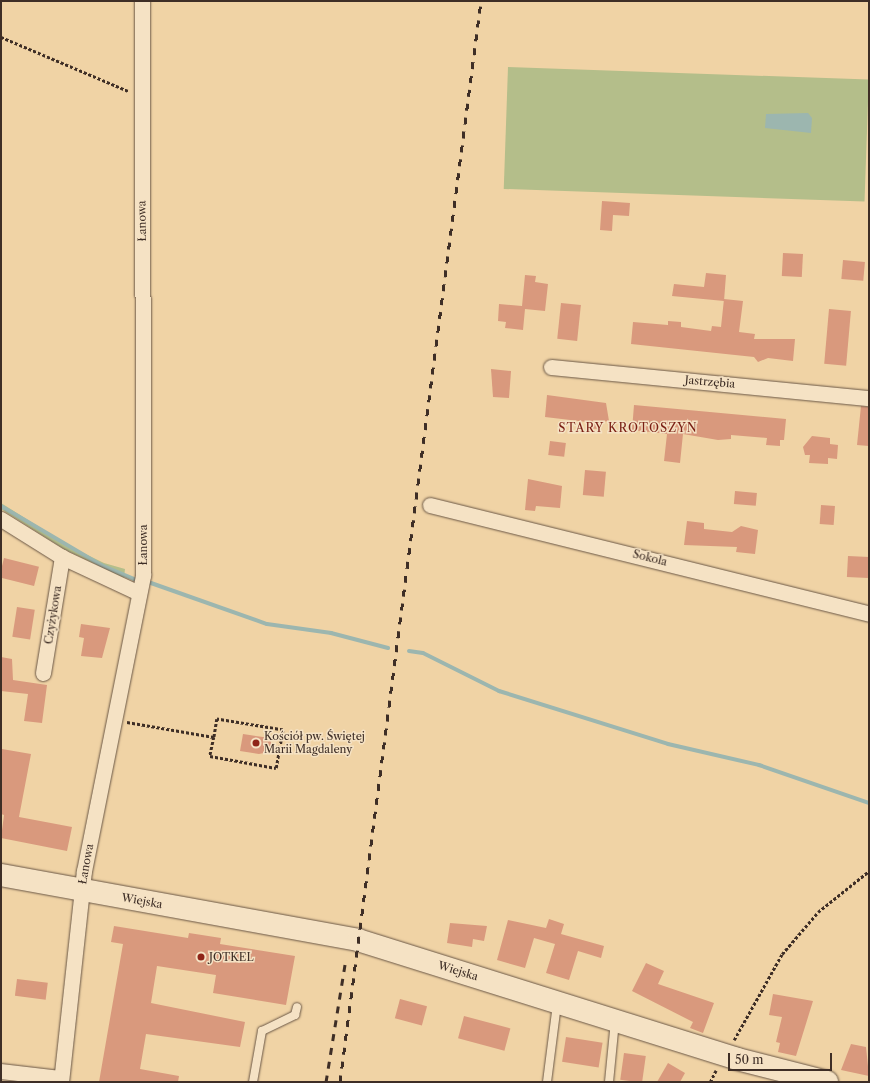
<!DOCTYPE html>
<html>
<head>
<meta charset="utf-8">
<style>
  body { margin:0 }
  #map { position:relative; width:870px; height:1083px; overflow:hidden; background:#f0d3a5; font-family:"Libre Caslon Text",serif }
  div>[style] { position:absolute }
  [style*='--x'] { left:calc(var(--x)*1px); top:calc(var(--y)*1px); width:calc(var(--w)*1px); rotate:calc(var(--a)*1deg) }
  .green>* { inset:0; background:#b4be8a; transform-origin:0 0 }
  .water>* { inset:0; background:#9cb6af }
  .stream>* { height:4px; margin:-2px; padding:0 2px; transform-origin:2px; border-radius:2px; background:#9cb6af }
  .building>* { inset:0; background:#d9997d; transform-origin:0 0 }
  .path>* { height:2.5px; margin-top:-1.25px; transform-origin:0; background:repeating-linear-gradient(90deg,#3e2e26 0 3px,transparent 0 5px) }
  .roads { filter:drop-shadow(0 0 1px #6a5746) drop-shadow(0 0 1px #6a5746) }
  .lane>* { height:8px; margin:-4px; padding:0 4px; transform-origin:4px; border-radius:4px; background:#f5e2c4 }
  .street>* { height:15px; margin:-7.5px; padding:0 7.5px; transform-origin:7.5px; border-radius:7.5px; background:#f5e2c4 }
  .secondary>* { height:22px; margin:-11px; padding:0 11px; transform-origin:11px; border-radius:11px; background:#f5e2c4 }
  .rail>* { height:3px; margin-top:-1.5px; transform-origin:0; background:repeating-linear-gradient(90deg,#3e2e26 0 7px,transparent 0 14px) }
  .dots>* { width:11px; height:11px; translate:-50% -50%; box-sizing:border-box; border:2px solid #f5e2c4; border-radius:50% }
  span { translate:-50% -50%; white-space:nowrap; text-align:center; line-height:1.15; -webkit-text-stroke:3px #f5e2c4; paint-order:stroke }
  .street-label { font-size:11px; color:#3e2e26 }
  .poi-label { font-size:11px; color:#3e2e26 }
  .left { translate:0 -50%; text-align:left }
  .neighbourhood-label { font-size:12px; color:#7a1f14; letter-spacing:1px }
  .frame { position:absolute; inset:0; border:2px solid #3e2e26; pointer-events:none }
  .scale { position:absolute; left:728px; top:1053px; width:104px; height:18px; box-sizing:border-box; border:2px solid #3e2e26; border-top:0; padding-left:5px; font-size:12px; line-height:14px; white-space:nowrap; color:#3e2e26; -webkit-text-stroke:3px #f5e2c4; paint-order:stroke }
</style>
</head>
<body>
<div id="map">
  <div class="green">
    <div style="left:508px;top:67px;width:361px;height:122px;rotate:2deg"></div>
    <div style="clip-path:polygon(1px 503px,71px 547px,104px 563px,125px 569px,124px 578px,64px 549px,1px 509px)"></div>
  </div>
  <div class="water">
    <div style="clip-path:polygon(808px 113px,812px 118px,811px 133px,765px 128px,766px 114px)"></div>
  </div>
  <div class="stream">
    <div style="--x:1;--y:506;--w:116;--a:30.5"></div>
    <div style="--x:101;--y:565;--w:36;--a:23"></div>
    <div style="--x:151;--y:583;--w:123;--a:19.5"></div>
    <div style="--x:267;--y:624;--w:65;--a:8"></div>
    <div style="--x:331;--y:633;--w:59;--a:14.7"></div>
    <div style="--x:409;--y:651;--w:14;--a:8"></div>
    <div style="--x:423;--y:653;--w:85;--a:26.6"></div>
    <div style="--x:499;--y:691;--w:177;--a:17.4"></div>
    <div style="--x:668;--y:744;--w:93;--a:13"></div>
    <div style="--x:759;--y:765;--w:116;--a:19.1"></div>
  </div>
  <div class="building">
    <div style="clip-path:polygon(602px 201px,630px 203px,629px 216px,613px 215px,612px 231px,600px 230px)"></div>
    <div style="left:783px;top:253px;width:20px;height:23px;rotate:3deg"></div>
    <div style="left:843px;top:260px;width:22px;height:19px;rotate:5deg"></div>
    <div style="clip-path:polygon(706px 273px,726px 275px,724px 301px,672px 296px,674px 284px,704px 287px)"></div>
    <div style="clip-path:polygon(525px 275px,536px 276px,535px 282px,548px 284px,545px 311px,525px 309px,523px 330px,505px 328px,506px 322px,498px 321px,499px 304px,522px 306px)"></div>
    <div style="clip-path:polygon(724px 299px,743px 301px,739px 332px,755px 334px,754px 339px,795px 339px,793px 361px,768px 358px,758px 362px,754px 357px,631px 344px,633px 322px,668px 325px,668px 321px,681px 322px,681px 327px,711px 331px,712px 326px,721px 327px)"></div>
    <div style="left:561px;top:303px;width:20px;height:36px;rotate:6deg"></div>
    <div style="left:829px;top:309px;width:22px;height:55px;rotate:5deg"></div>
    <div style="clip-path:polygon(491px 369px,511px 371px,509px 398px,493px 397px)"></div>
    <div style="clip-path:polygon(547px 395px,606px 403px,609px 421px,599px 422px,598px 429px,586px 428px,587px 422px,545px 417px)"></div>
    <div style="clip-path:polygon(634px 405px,786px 419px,784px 440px,780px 440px,780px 446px,766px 445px,767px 438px,731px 435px,731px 439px,718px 440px,683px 434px,680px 463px,664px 461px,667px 434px,632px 430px)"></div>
    <div style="clip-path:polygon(861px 406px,869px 407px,869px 446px,857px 445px)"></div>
    <div style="clip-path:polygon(812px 436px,830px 438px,830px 444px,838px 445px,837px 459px,828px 458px,828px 464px,809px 463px,810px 455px,805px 455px,803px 447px)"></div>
    <div style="left:550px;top:441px;width:16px;height:14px;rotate:7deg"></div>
    <div style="left:585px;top:470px;width:21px;height:25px;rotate:5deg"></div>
    <div style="clip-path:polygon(528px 479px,562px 486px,560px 508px,536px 506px,535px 511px,525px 510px)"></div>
    <div style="left:735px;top:491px;width:22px;height:13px;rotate:5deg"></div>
    <div style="left:821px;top:505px;width:14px;height:19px;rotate:4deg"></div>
    <div style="clip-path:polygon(687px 521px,704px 523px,704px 529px,732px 532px,741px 526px,758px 530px,755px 554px,736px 552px,737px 547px,684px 545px)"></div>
    <div style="left:848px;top:556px;width:21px;height:21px;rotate:3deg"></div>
    <div style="left:4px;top:558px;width:36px;height:20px;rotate:14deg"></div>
    <div style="left:17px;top:607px;width:18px;height:30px;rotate:9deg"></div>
    <div style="clip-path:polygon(81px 624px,110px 628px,102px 658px,81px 656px,84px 638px,79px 637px)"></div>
    <div style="clip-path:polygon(1px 657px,12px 659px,13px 680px,47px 685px,42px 723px,24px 721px,28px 694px,1px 691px)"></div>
    <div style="clip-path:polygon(243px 734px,270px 738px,273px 751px,259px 754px,240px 751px)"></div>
    <div style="clip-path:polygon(2px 749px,31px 754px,19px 817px,72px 827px,67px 851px,1px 838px,4px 815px,1px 814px)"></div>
    <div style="clip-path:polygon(549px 919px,564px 924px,561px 934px,604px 946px,601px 958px,578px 951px,569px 980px,546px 973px,555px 944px,534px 938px,525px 968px,497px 960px,508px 920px,546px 928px)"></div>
    <div style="clip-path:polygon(450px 923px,487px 926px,484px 941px,473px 939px,472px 947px,447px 943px)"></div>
    <div style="clip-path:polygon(114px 926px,188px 938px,189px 933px,221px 938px,220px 944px,295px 956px,286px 1005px,213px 993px,216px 975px,157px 966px,151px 1003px,245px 1022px,240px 1047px,146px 1034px,140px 1069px,179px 1076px,178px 1082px,99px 1082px,123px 944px,111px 942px)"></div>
    <div style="clip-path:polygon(646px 963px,664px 971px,658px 984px,714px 1003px,703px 1033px,690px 1028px,693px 1022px,632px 991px)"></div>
    <div style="left:17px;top:979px;width:31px;height:17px;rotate:7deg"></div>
    <div style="clip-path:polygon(773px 994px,813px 1001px,796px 1056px,778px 1052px,780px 1043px,776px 1042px,782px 1017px,769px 1015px)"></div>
    <div style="left:400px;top:999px;width:28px;height:20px;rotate:15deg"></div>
    <div style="left:464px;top:1016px;width:48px;height:23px;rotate:15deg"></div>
    <div style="left:566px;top:1037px;width:37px;height:25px;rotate:9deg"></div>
    <div style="clip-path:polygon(851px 1044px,866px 1047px,869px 1076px,841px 1070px)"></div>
    <div style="left:624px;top:1053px;width:22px;height:27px;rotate:8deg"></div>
    <div style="clip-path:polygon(668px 1063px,685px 1073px,680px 1082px,657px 1082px)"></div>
  </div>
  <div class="path">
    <div style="--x:1;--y:37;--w:138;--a:23"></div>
    <div style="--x:127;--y:722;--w:88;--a:9.8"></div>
    <div style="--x:214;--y:737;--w:19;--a:102"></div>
    <div style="--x:210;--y:756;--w:67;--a:10.3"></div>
    <div style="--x:276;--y:768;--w:39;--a:-80"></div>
    <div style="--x:283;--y:730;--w:67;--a:-170.5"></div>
    <div style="--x:217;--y:719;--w:18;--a:99"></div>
    <div style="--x:734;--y:1040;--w:98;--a:-60.8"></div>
    <div style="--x:782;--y:954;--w:55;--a:-49.4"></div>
    <div style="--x:818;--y:912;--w:65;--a:-38.8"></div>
    <div style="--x:710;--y:1082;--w:13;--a:-63"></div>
  </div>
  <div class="roads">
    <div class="lane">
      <div style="--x:253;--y:1082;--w:52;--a:-80"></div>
      <div style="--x:262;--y:1031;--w:37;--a:-26"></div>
      <div style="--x:295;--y:1015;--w:8;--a:-76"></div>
      <div style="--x:547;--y:1082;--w:79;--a:-82.7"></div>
      <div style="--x:609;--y:1082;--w:61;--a:-84.4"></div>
    </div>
    <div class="street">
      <div style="--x:551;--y:367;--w:320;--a:5.6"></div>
      <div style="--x:430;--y:505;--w:452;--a:13.9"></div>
      <div style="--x:1;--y:519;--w:72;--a:31.9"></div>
      <div style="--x:62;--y:557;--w:85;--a:25.1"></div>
      <div style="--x:43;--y:673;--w:118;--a:-80.7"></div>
      <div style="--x:1;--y:1071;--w:60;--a:6.7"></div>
      <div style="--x:61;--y:1082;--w:212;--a:-83.8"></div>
      <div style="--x:84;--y:871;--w:302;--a:-78.7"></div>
      <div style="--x:143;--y:575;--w:574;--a:-90.1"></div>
    </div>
    <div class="secondary">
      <div style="--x:1;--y:875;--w:363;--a:10.3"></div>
      <div style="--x:358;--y:940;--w:397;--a:17.4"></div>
      <div style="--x:737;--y:1059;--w:93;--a:14.3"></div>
    </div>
  </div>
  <div class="rail">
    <div style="--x:326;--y:1082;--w:125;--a:-80.8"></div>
    <div style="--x:340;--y:1082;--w:1090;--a:-82.57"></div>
  </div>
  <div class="dots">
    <div style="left:256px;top:743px;background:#8f2418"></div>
    <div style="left:201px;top:957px;background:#8f2418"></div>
  </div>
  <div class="street-label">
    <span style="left:142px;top:221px;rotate:-91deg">Łanowa</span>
    <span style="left:710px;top:382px;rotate:5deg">Jastrzębia</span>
    <span style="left:143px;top:545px;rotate:-90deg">Łanowa</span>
    <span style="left:650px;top:558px;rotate:14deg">Sokola</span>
    <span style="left:53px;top:615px;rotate:-81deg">Czyżykowa</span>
    <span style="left:86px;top:864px;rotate:-80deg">Łanowa</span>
    <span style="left:142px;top:901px;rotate:10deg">Wiejska</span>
    <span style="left:458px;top:971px;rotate:17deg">Wiejska</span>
  </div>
  <div class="poi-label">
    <span class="left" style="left:264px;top:743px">Kościół pw. Świętej<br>Marii Magdaleny</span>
    <span class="left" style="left:209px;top:957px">JOTKEL</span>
  </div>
  <div class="neighbourhood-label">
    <span style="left:628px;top:428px">STARY KROTOSZYN</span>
  </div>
  <div class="frame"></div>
  <div class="scale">50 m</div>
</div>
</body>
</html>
